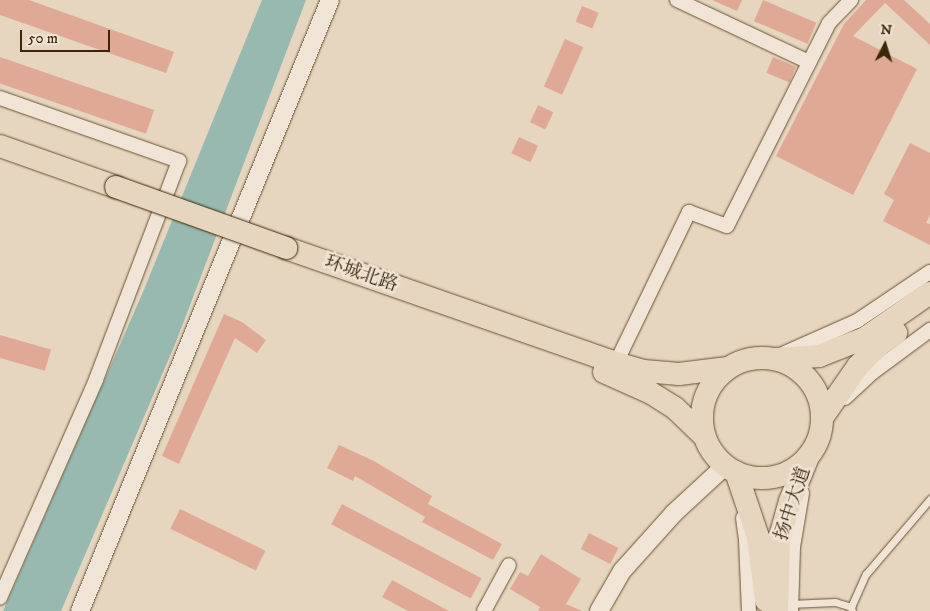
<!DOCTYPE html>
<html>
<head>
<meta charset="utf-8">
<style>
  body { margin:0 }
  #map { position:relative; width:930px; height:611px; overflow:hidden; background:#e7d6bf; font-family:"IM FELL DW Pica","Noto Serif SC",serif }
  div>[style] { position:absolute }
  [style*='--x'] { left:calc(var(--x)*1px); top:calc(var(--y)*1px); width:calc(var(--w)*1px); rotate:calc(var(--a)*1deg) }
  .water>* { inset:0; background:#97b9af }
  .building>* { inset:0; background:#dfa996; transform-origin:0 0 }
  .roads { filter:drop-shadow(0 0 1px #675235) drop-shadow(0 0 1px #675235) }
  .service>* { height:7px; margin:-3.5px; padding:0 3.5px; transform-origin:3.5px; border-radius:3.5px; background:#efe4d5 }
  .minor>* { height:14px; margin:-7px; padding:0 7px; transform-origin:7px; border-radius:7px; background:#efe4d5 }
  .tertiary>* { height:18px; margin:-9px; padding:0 9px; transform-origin:9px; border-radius:9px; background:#efe4d5 }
  .primary>* { height:22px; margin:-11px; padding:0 11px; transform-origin:11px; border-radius:11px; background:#e7d6bf }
  .primary>.ring { margin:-11px; padding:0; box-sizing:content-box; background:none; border:22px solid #e7d6bf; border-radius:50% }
  .bridges { filter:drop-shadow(0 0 1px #3c2607) drop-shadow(0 0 1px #3c2607) }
  .primary-bridge>* { height:22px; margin:-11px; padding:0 11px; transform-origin:11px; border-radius:11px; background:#e7d6bf }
  span { translate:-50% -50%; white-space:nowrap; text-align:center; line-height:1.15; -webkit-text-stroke:5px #efe4d5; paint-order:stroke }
  .street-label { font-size:19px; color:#3c2607 }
  .north { position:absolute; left:860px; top:20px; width:50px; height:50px; -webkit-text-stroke:4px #efe4d5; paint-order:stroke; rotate:5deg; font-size:14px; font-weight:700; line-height:20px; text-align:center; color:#3c2607 }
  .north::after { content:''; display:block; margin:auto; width:18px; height:22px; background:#3c2607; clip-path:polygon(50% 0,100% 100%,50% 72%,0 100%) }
  .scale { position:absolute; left:20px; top:30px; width:90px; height:22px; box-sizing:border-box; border:2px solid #3c2607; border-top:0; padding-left:6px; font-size:15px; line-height:18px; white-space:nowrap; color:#3c2607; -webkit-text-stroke:4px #efe4d5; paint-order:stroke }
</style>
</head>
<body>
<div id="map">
  <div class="water">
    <div style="clip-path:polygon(262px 0,306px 0,176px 342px,61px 611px,3px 611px,143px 292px)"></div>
  </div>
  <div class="building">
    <div style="clip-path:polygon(0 0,29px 0,174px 52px,166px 73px,0 15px)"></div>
    <div style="clip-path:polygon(712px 0,742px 0,737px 11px)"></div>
    <div style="left:763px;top:0;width:58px;height:23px;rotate:23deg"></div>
    <div style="clip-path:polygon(866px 0,904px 0,930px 24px,930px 45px,885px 3px,853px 36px,917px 69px,853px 195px,776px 156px,844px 24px)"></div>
    <div style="left:582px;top:6px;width:18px;height:17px;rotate:22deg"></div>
    <div style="left:565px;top:39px;width:20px;height:52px;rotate:24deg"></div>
    <div style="left:0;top:57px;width:163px;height:25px;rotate:19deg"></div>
    <div style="left:773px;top:57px;width:25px;height:17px;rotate:23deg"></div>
    <div style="left:538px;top:105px;width:17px;height:19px;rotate:25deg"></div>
    <div style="left:519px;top:137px;width:21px;height:18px;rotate:25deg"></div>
    <div style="clip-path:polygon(910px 143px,930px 153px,930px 215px,926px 223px,930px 224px,930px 245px,883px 221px,894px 200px,884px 194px)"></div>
    <div style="clip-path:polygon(224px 314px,242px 322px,266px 340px,257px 353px,235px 338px,179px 464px,162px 456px)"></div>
    <div style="left:0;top:335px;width:53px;height:22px;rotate:16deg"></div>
    <div style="clip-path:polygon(339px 445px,374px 461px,432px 496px,428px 504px,502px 544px,493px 560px,422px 522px,425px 517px,355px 476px,353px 481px,327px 468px)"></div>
    <div style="left:342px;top:504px;width:158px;height:23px;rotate:28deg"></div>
    <div style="left:180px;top:509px;width:95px;height:22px;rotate:26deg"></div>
    <div style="left:589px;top:533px;width:33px;height:18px;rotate:27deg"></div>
    <div style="clip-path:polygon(541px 554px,581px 579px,566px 604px,582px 611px,538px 611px,540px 607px,510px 589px,520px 572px,528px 576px)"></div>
    <div style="clip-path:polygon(392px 580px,449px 611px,408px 611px,382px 597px)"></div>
  </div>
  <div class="roads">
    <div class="service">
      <div style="--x:789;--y:604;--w:46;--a:-2.5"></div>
      <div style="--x:835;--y:602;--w:17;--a:17"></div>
      <div style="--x:852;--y:611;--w:4;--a:-104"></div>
      <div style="--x:851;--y:607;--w:36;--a:-66"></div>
      <div style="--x:866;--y:574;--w:99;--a:-49.5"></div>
    </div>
    <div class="minor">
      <div style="--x:677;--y:0;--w:146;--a:25.2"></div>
      <div style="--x:0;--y:98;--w:190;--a:19.4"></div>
      <div style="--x:179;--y:161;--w:234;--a:110.8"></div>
      <div style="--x:96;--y:380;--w:238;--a:113.8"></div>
      <div style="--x:785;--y:353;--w:79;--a:-24"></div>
      <div style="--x:857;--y:321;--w:88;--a:-33.9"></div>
      <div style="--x:616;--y:363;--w:168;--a:-64.2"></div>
      <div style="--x:689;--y:212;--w:40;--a:20.2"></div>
      <div style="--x:727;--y:226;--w:227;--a:-63.3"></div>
      <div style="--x:829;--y:23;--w:32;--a:-46"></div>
      <div style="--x:845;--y:398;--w:38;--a:-43"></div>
      <div style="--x:873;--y:372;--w:71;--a:-36.4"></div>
      <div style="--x:743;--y:518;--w:22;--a:82"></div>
      <div style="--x:746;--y:540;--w:71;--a:87.6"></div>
      <div style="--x:484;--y:611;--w:52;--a:-61.5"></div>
      <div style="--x:791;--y:611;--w:64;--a:-88.2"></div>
      <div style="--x:793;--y:547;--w:55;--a:-80.5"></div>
    </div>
    <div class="tertiary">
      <div style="--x:80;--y:611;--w:660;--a:-67.75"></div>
      <div style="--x:599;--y:611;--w:46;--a:-60.1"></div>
      <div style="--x:622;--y:571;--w:78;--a:-48.1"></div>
      <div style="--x:674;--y:513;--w:69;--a:-42.7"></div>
    </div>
    <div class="primary">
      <div style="--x:0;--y:146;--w:123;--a:19.5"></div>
      <div style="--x:286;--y:248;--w:349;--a:19.2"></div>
      <div style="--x:616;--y:363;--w:29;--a:16"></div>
      <div style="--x:644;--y:371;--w:35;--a:5"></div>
      <div style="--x:679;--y:374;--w:49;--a:-7"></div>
      <div class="ring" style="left:702px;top:358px;width:98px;height:98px"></div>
      <div style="--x:776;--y:359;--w:43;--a:-4"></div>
      <div style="--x:819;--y:356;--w:49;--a:-21.4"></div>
      <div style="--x:865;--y:338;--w:79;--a:-34.7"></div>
      <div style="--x:604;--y:372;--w:51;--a:24.1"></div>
      <div style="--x:651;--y:393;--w:28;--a:32"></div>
      <div style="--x:675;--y:408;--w:40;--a:44"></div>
      <div style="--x:822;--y:418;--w:63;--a:-55.3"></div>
      <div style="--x:858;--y:366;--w:30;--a:-45"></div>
      <div style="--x:879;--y:345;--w:21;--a:-35"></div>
      <div style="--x:736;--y:472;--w:69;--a:71.3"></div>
      <div style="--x:758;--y:537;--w:64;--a:82.8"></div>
      <div style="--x:777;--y:611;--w:71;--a:-88.4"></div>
      <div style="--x:779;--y:540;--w:41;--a:-74.2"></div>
      <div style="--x:790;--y:501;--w:48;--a:-67.8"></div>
    </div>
  </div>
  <div class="bridges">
    <div class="primary-bridge">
      <div style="--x:116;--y:187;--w:181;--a:19.7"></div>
    </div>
  </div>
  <div class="street-label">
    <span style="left:361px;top:274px;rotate:19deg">环城北路</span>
    <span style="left:793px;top:504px;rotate:-72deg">扬中大道</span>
  </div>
  <div class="north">N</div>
  <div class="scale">50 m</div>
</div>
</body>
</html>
